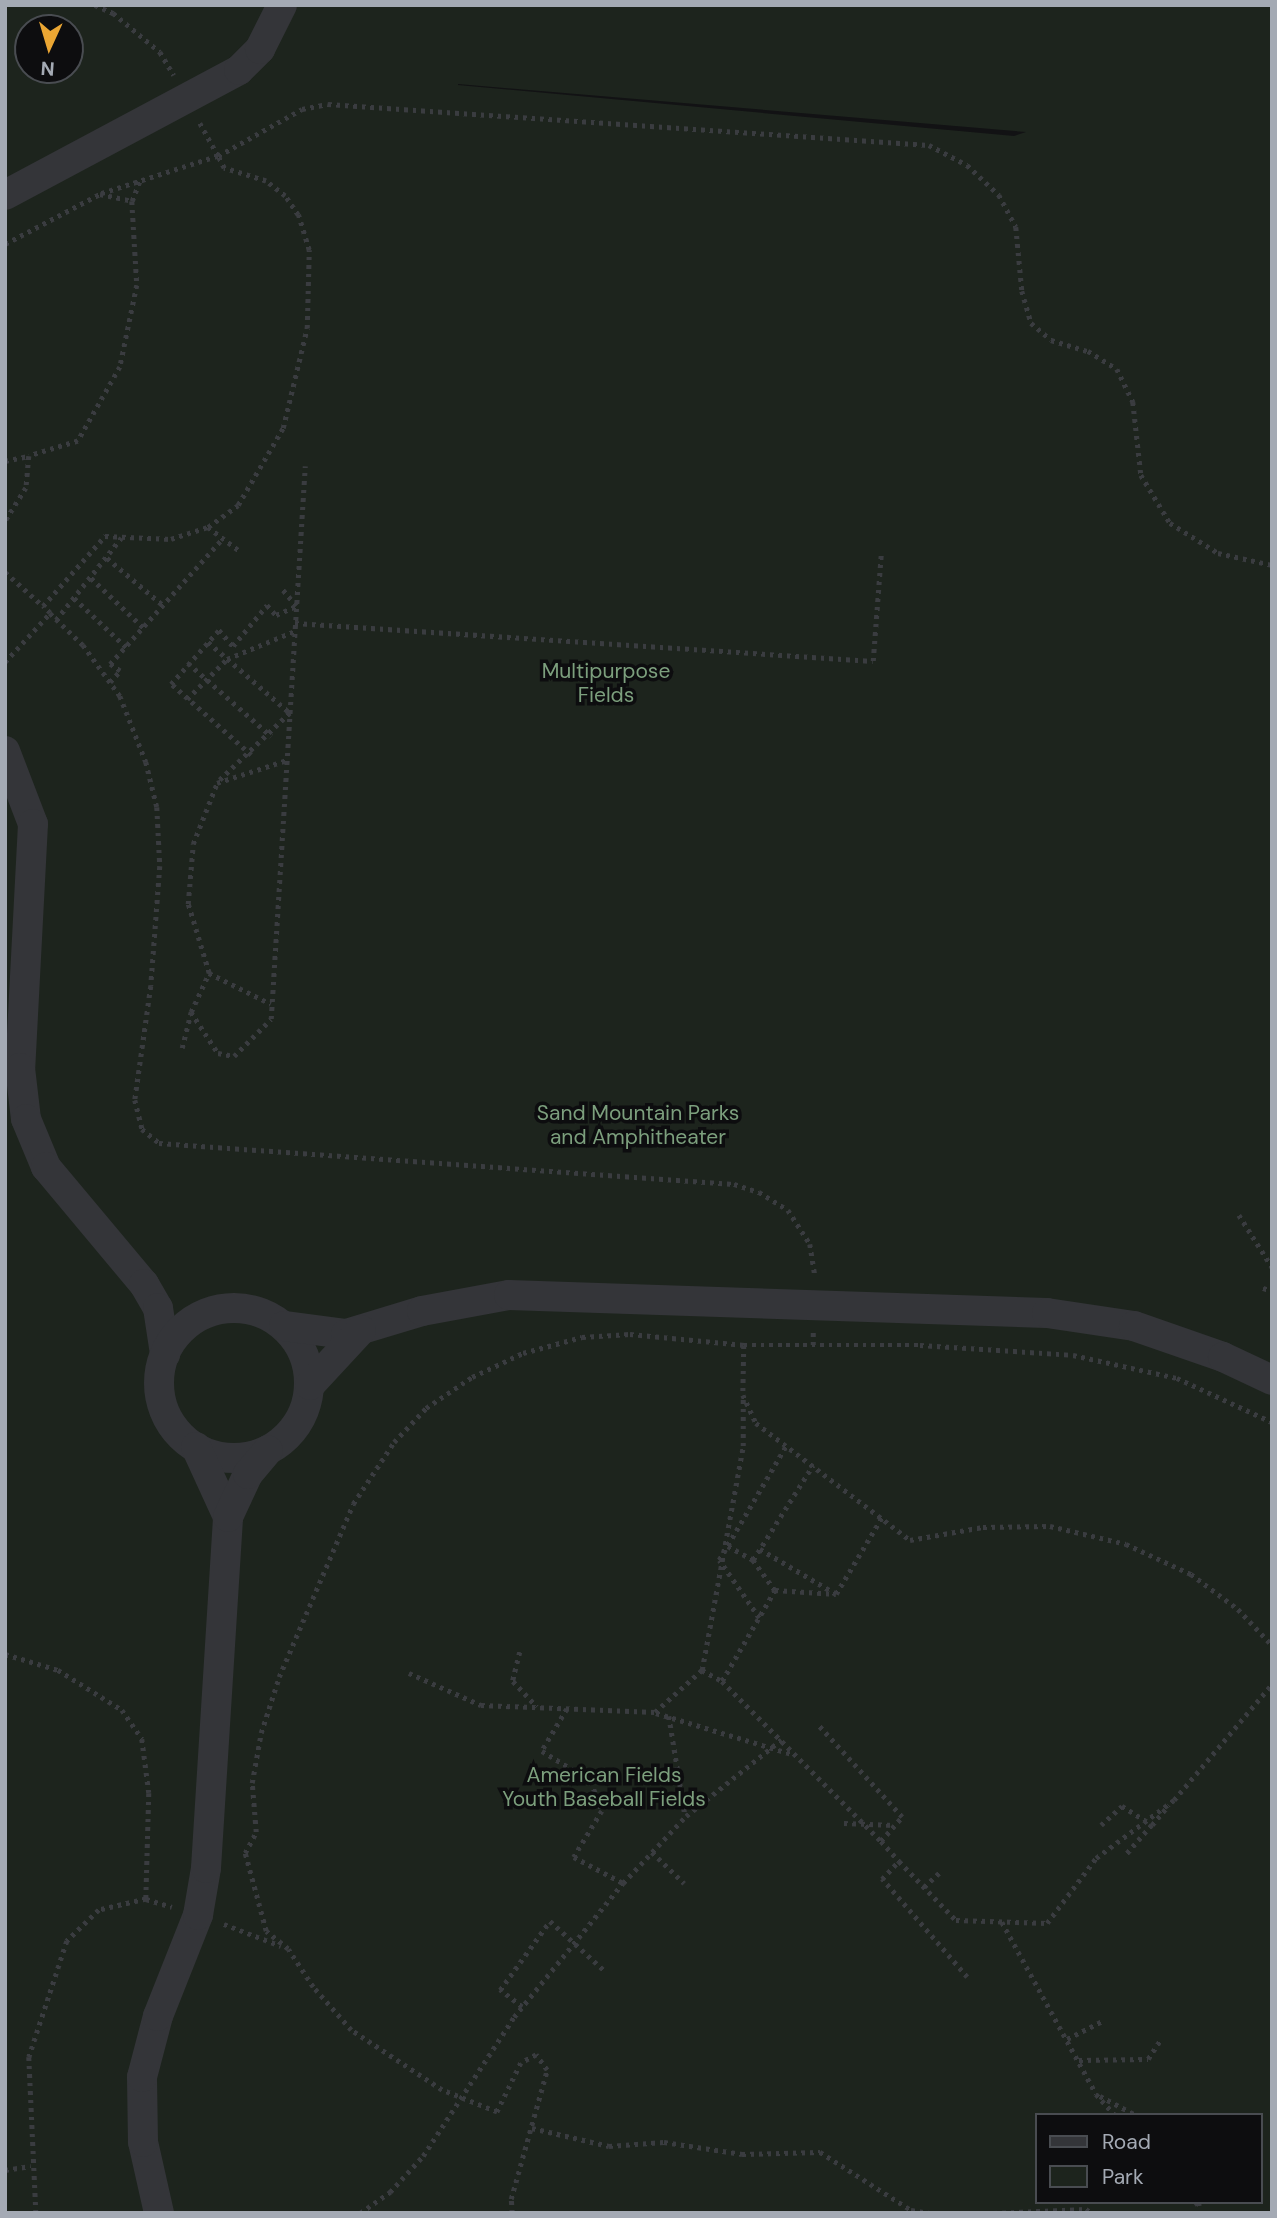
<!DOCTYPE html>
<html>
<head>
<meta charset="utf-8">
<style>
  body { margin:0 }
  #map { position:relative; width:1277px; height:2218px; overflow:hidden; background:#121214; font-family:"DM Sans",sans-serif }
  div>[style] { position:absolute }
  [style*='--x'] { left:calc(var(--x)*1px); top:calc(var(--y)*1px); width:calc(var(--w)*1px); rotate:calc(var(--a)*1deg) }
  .green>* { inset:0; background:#1d241d }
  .path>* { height:4.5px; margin-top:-2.25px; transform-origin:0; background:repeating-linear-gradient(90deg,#3a3c40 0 3.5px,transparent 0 8.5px) }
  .minor>* { height:30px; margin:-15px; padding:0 15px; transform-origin:15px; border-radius:15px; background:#343539 }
  .minor>.ring { margin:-15px; padding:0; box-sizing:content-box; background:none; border:30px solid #343539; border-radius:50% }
  span { translate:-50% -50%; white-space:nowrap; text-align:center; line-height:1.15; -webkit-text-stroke:7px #0d0d0f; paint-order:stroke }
  .park-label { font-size:21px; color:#7c9f7d }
  .frame { position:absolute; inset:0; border:7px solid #a4aab4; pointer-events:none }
  .legend { position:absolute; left:1035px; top:2113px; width:228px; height:91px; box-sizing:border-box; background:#0d0d0f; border:2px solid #494c51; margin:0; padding:9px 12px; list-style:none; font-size:21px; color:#a4aab4 }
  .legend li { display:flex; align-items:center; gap:14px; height:35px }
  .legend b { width:35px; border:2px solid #494c51 }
  .north { position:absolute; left:14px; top:14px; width:70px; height:70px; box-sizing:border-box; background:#0d0d0f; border:2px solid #494c51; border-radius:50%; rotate:184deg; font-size:19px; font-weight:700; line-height:28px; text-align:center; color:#a4aab4 }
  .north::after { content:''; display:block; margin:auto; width:24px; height:32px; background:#eba633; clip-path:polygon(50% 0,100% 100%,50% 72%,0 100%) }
</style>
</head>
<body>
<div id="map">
  <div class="green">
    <div style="clip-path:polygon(evenodd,5px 5px,1272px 5px,1272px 2213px,5px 2213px,5px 5px,28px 28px,70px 28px,70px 70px,28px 70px,28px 28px,5px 5px,458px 85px,458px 84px,1026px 132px,1014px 136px,458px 85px,5px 5px,1037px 2115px,1261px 2115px,1261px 2202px,1037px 2202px,1037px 2115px)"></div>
  </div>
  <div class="path">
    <div style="--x:95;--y:5;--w:20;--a:24"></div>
    <div style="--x:113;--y:13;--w:61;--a:39.7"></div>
    <div style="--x:160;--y:52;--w:27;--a:59"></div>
    <div style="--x:200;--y:123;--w:38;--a:61"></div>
    <div style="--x:218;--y:156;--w:96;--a:-29.2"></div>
    <div style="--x:302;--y:109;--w:26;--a:-11"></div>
    <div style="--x:328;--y:104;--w:602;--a:3.9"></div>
    <div style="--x:929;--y:145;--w:43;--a:27.8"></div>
    <div style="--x:967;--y:165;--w:44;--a:43.2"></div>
    <div style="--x:999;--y:195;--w:36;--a:62"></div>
    <div style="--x:1016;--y:227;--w:64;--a:84.6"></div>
    <div style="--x:1022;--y:291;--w:33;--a:74"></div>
    <div style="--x:1031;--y:323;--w:26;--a:40"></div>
    <div style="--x:1051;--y:340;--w:39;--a:17"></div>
    <div style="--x:1088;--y:351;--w:34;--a:32"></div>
    <div style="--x:1117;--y:369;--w:37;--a:64"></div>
    <div style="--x:1133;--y:402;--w:73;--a:83.7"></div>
    <div style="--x:1141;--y:475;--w:56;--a:58.9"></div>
    <div style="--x:1170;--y:523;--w:57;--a:32"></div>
    <div style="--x:1218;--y:553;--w:55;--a:12.5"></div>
    <div style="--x:132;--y:201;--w:25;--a:-69"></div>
    <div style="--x:5;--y:244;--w:107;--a:-27.8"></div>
    <div style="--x:100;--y:194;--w:33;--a:12"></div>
    <div style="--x:132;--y:201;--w:84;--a:86.6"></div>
    <div style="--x:137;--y:285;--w:84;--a:101.7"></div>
    <div style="--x:120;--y:367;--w:85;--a:119.6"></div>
    <div style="--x:78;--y:441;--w:51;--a:163"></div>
    <div style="--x:29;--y:456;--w:32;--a:95"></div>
    <div style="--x:26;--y:488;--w:39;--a:122"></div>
    <div style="--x:5;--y:461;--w:25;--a:-12"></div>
    <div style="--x:208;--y:527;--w:39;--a:37"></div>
    <div style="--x:107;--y:558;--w:75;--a:40.1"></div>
    <div style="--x:5;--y:572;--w:51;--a:41.8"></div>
    <div style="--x:91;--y:578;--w:74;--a:43.4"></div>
    <div style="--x:74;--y:598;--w:73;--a:43.3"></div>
    <div style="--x:50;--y:613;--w:10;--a:-135"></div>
    <div style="--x:43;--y:606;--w:94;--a:-48.5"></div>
    <div style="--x:105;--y:536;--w:66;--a:2.6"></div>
    <div style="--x:171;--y:539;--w:39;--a:-18"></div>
    <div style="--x:208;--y:527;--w:37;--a:-36"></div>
    <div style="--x:238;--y:505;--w:89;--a:-59.7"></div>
    <div style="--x:283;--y:428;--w:103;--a:-76.5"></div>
    <div style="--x:307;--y:328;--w:78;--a:-88.5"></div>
    <div style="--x:309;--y:250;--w:37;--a:-107"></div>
    <div style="--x:298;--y:215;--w:23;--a:-124"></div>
    <div style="--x:285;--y:196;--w:24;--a:-142"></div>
    <div style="--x:266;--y:181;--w:44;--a:-162.8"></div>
    <div style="--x:224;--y:168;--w:13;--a:-117"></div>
    <div style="--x:218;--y:156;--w:124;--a:162.1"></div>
    <div style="--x:56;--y:620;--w:105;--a:-51.6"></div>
    <div style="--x:295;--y:623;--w:579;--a:3.76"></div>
    <div style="--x:873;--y:661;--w:106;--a:-85.7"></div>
    <div style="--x:208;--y:642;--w:108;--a:40.9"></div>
    <div style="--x:290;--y:713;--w:97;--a:136.3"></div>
    <div style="--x:5;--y:662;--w:67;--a:-47.4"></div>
    <div style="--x:50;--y:613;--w:46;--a:44.1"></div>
    <div style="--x:83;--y:645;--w:63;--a:54"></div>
    <div style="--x:120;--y:696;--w:71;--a:68.5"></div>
    <div style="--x:146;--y:762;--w:46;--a:76.3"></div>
    <div style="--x:157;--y:807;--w:59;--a:87.1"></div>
    <div style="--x:160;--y:866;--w:120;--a:94.3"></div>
    <div style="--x:151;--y:986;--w:115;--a:98"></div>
    <div style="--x:135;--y:1100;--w:30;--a:76"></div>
    <div style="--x:142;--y:1129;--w:22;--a:39"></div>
    <div style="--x:159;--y:1143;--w:576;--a:4.08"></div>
    <div style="--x:734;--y:1184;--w:26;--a:18"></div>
    <div style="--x:759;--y:1192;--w:34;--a:32"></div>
    <div style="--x:788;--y:1210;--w:40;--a:57.1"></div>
    <div style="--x:810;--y:1244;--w:33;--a:81"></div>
    <div style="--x:188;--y:663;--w:111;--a:41.3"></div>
    <div style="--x:110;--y:682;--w:15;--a:-48"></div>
    <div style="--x:120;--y:671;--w:12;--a:-145"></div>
    <div style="--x:110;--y:664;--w:169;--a:-48.1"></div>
    <div style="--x:187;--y:699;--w:57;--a:-45"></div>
    <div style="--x:227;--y:659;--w:74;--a:-22.4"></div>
    <div style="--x:251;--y:755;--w:107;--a:-138.4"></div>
    <div style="--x:171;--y:684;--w:72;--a:-48.4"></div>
    <div style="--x:219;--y:630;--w:21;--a:49"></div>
    <div style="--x:233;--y:646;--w:53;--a:-50.3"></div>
    <div style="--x:267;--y:605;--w:13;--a:48"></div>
    <div style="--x:276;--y:615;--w:22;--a:-24"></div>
    <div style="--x:296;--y:606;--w:23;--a:-130"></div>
    <div style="--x:209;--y:973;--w:69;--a:26.6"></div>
    <div style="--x:191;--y:1012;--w:49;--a:56.6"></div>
    <div style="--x:218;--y:1053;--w:16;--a:11"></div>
    <div style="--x:234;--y:1056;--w:52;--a:-45"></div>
    <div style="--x:271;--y:1019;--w:554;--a:-86.48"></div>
    <div style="--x:182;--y:1048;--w:37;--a:-76"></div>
    <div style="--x:191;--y:1012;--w:43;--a:-65.2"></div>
    <div style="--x:209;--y:973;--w:72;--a:-106.9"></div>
    <div style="--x:188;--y:904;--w:60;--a:-85.2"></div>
    <div style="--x:193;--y:844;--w:66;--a:-68.5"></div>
    <div style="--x:217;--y:783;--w:74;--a:-18.2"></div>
    <div style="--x:1239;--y:1215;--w:62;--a:57.6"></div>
    <div style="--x:1263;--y:1288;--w:9;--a:18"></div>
    <div style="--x:744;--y:1345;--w:176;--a:0"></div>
    <div style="--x:920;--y:1345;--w:153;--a:3.7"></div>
    <div style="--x:1073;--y:1355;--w:107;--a:12.5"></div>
    <div style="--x:1177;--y:1378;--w:105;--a:24.9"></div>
    <div style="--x:813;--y:1345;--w:14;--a:-90"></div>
    <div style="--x:728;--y:1546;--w:29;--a:29"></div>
    <div style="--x:753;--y:1560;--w:112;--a:-57.7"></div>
    <div style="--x:760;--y:1549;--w:88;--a:30.6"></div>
    <div style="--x:836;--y:1594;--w:90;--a:-59.1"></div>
    <div style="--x:753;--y:1560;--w:37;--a:54"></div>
    <div style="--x:759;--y:1618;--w:70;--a:-124.6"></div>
    <div style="--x:719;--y:1560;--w:132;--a:-59.6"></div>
    <div style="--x:520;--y:1652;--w:30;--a:104"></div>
    <div style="--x:513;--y:1681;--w:35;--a:47"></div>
    <div style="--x:5;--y:1654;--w:55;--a:16.8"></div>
    <div style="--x:58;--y:1670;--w:75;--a:32"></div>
    <div style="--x:122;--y:1710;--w:35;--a:55"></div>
    <div style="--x:142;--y:1739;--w:54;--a:82.6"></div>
    <div style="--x:149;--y:1793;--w:106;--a:91.6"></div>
    <div style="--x:146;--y:1899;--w:48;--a:166.8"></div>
    <div style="--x:99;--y:1910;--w:45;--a:135.9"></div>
    <div style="--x:67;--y:1941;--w:122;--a:108.1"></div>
    <div style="--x:29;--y:2057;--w:156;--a:87.4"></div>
    <div style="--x:702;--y:1670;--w:23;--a:29"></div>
    <div style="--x:722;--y:1681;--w:105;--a:-59.8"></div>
    <div style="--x:775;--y:1590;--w:61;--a:3.8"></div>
    <div style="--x:409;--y:1673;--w:79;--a:24"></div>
    <div style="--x:481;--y:1705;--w:174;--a:2.3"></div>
    <div style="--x:655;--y:1712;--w:63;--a:-41.8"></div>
    <div style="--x:702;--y:1670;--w:228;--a:-79.6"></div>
    <div style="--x:743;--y:1446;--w:47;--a:-90"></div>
    <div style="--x:722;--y:1681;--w:226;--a:45.2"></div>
    <div style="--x:881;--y:1841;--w:32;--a:-49"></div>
    <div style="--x:902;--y:1817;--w:126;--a:-132.4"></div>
    <div style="--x:567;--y:1709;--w:49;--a:120.8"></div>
    <div style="--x:542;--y:1751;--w:57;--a:31.5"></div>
    <div style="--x:591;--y:1781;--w:32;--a:70"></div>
    <div style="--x:602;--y:1811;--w:54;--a:121.3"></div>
    <div style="--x:574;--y:1857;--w:55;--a:28"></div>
    <div style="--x:656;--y:1713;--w:145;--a:16.8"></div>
    <div style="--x:669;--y:1716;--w:100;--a:80.8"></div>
    <div style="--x:844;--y:1823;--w:50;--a:2.3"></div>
    <div style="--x:1101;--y:1825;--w:28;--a:-42"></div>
    <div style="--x:1122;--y:1806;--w:36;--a:32"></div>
    <div style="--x:1152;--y:1825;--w:41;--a:131.1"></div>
    <div style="--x:1152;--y:1825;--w:26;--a:-50"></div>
    <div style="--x:881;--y:1841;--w:27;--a:48"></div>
    <div style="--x:652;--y:1852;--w:45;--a:44.1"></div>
    <div style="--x:924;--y:1887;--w:22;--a:-43"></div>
    <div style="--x:146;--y:1899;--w:27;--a:17"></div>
    <div style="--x:1002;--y:1922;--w:196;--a:61.3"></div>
    <div style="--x:1096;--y:2094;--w:28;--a:48"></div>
    <div style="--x:224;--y:1924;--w:61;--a:21.1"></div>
    <div style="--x:967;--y:1977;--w:130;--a:-130.9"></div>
    <div style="--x:882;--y:1879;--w:25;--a:-47"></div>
    <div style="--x:899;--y:1861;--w:82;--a:46"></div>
    <div style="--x:956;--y:1920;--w:91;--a:1.9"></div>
    <div style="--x:1047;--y:1923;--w:81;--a:-53"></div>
    <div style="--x:1096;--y:1858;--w:97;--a:-36.6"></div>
    <div style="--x:1174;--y:1800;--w:152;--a:-49.8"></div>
    <div style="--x:522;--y:2007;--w:28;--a:-142"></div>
    <div style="--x:500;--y:1990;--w:85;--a:-54.1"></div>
    <div style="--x:550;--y:1921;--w:74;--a:42.3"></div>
    <div style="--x:1067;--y:2039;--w:38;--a:-27"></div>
    <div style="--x:1079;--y:2060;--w:69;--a:-0.8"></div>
    <div style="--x:1148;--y:2059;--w:24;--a:-57"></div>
    <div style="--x:1100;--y:2096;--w:40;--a:28"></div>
    <div style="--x:532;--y:2128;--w:79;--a:13.2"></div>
    <div style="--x:609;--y:2146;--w:55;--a:-4.2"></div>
    <div style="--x:664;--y:2142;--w:79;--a:8.7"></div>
    <div style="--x:742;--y:2154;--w:78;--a:-1.5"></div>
    <div style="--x:820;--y:2152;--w:108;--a:32.5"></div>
    <div style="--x:911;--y:2210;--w:20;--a:9"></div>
    <div style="--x:5;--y:2170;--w:26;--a:-9"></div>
    <div style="--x:1196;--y:2202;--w:5;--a:53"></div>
    <div style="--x:1199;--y:2206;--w:4;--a:-104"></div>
    <div style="--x:360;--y:2213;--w:37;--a:-35"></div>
    <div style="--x:390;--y:2192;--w:49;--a:-47.5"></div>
    <div style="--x:423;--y:2156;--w:166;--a:-56.8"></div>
    <div style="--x:514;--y:2017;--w:173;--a:-50.9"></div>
    <div style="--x:623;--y:1883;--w:92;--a:-46.8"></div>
    <div style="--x:686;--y:1816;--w:122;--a:-38.7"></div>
    <div style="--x:512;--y:2213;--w:14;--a:-94"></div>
    <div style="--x:511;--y:2199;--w:134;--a:-74.4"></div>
    <div style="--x:547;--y:2070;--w:19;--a:-126"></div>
    <div style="--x:536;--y:2055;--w:17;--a:152"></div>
    <div style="--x:521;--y:2063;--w:55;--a:116.1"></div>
    <div style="--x:497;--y:2112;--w:59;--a:-158.2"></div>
    <div style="--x:442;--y:2090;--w:109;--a:-146.6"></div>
    <div style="--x:351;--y:2030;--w:57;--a:-131.5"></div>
    <div style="--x:313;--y:1987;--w:45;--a:-123.3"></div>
    <div style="--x:288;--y:1949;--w:28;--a:-141"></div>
    <div style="--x:266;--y:1931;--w:81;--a:-105.1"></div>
    <div style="--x:245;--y:1853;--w:24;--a:-62"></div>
    <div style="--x:256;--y:1832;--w:49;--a:-94.7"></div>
    <div style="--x:252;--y:1783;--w:51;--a:-79.8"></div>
    <div style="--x:261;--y:1733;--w:59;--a:-72.2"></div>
    <div style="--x:279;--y:1677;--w:188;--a:-66.8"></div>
    <div style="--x:353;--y:1504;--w:74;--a:-56.5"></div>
    <div style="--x:394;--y:1442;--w:47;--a:-46.7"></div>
    <div style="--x:426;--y:1408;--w:55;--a:-34"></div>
    <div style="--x:472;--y:1377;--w:56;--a:-25.2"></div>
    <div style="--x:523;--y:1353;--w:61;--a:-15.2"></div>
    <div style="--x:582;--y:1337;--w:48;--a:-3.6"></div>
    <div style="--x:630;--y:1334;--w:115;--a:5.5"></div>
    <div style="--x:744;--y:1345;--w:50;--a:91.1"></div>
    <div style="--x:743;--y:1395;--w:31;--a:65"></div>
    <div style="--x:756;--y:1423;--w:193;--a:37.2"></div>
    <div style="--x:910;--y:1540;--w:74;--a:-10.1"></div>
    <div style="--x:983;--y:1527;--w:67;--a:-0.9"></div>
    <div style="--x:1050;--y:1526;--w:78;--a:13.3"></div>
    <div style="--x:1126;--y:1544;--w:72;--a:24.8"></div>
    <div style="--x:1191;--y:1574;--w:59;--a:36.7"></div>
    <div style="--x:1238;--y:1609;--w:50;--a:46.6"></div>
    <div style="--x:994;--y:2213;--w:92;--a:-2.5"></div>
    <div style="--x:1086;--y:2209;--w:7;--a:34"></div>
  </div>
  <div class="minor">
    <div style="--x:5;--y:195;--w:265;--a:-28.1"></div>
    <div style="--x:239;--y:70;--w:30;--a:-45"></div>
    <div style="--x:260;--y:49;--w:49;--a:-63.4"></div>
    <div style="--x:5;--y:751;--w:78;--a:69"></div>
    <div style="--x:33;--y:824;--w:244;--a:93"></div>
    <div style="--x:20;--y:1068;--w:51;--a:83.3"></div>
    <div style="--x:26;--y:1119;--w:52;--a:67.4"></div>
    <div style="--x:46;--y:1167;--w:153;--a:50.1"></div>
    <div style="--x:144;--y:1284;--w:28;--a:60"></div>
    <div style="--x:158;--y:1308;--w:47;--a:81.3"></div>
    <div class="ring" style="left:159px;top:1308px;width:120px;height:120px"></div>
    <div style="--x:284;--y:1326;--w:63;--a:7.4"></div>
    <div style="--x:346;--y:1334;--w:79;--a:-16.8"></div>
    <div style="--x:422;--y:1311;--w:88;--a:-10.4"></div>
    <div style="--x:509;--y:1295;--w:538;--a:1.92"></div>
    <div style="--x:1047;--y:1313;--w:88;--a:8.5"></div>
    <div style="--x:1134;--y:1326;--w:94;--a:19.2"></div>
    <div style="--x:1223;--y:1357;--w:54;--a:25.1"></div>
    <div style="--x:310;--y:1385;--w:75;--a:-47.2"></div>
    <div style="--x:196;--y:1447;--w:77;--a:65.4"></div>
    <div style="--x:159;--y:2213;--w:73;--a:-102.7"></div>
    <div style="--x:143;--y:2142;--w:65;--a:-90.9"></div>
    <div style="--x:142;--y:2077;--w:63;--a:-75.3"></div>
    <div style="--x:158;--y:2016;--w:109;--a:-68.4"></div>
    <div style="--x:198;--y:1915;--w:48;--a:-80.3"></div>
    <div style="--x:206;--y:1868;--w:352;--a:-86.4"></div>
    <div style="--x:228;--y:1517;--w:47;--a:-65.1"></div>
    <div style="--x:248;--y:1474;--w:31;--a:-50"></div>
  </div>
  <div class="park-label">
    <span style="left:606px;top:683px">Multipurpose<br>Fields</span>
    <span style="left:638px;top:1125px">Sand Mountain Parks<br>and Amphitheater</span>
    <span style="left:604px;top:1787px">American Fields<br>Youth Baseball Fields</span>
  </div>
  <div class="frame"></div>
  <ul class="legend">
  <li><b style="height:9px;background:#343539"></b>Road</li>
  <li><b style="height:19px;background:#1d241d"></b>Park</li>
  </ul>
  <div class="north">N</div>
</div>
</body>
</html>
